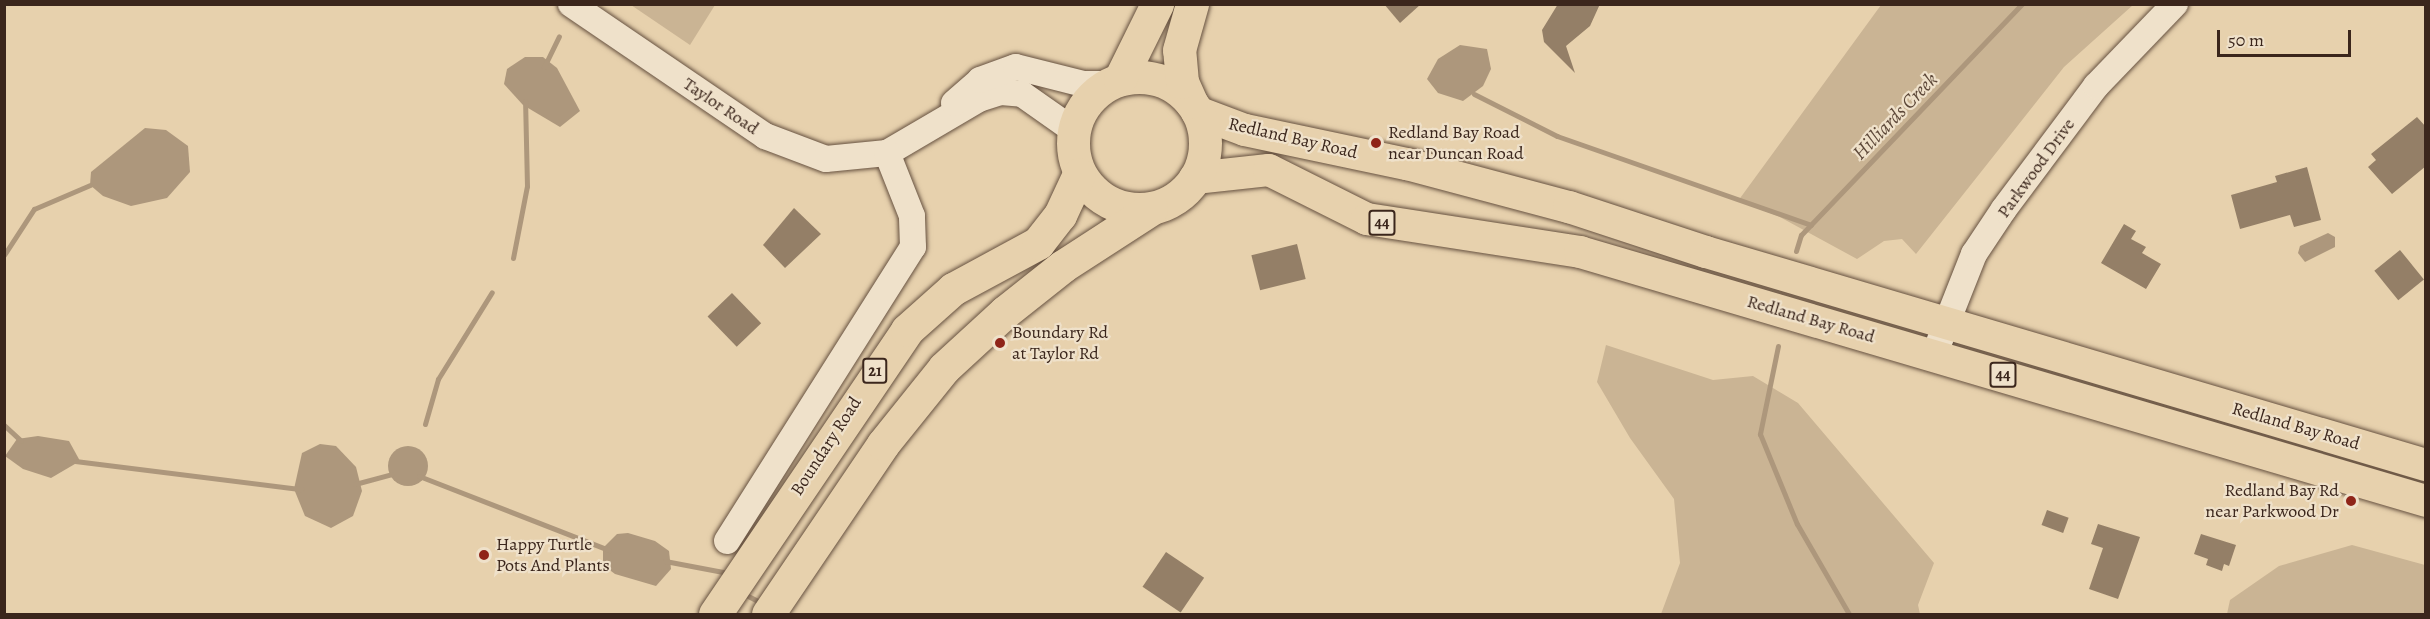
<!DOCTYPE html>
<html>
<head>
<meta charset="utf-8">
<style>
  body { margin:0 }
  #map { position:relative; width:2430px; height:619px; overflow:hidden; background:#e7d1ad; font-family:Alegreya,serif }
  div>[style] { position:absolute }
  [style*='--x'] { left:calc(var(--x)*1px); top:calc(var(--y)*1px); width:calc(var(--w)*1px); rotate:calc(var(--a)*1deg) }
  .green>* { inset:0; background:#cab494 }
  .water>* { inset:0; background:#ad977c }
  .round { border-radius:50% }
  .stream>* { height:5px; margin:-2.5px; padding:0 2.5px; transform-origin:2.5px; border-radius:2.5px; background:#ad977c }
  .building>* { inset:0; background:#947f67; transform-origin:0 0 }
  .roads { filter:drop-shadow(0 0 2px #665140) drop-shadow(0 0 2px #665140) }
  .minor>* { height:26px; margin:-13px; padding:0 13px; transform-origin:13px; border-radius:13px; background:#efe1ca }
  .major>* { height:32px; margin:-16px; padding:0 16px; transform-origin:16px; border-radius:16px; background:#e7d1ad }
  .highway>* { height:33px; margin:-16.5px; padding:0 16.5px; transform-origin:16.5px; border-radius:16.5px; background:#e7d1ad }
  .highway>.ring { margin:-16.5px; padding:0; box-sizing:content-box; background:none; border:33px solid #e7d1ad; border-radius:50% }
  .dots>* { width:16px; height:16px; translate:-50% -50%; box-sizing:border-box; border:3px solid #efe1ca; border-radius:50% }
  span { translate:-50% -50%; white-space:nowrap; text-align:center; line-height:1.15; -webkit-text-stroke:4.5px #efe1ca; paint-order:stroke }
  .shield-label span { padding:2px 4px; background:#efe1ca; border:2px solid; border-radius:4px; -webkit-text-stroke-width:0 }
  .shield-label { font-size:16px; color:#3b261c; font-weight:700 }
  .street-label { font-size:18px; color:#3b261c }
  .poi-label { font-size:18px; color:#3b261c }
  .left { translate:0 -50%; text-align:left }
  .right { translate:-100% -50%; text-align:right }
  .water-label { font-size:20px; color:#5d4839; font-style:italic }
  .frame { position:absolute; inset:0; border:6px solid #3b261c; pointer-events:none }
  .scale { position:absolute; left:2217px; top:30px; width:134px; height:27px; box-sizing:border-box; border:3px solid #3b261c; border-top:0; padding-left:8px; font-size:18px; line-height:21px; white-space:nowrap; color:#3b261c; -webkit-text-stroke:4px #efe1ca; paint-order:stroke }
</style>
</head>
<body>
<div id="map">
  <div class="green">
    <div style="clip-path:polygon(631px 5px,715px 5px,690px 45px)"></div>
    <div style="clip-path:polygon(1881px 5px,2133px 5px,2064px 67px,1916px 254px,1902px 239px,1884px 241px,1857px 259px,1778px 216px,1738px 201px)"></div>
    <div style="clip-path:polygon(1606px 345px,1713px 380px,1753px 376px,1798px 403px,1934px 563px,1918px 605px,1920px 614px,1661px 614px,1680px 563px,1674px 499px,1630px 438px,1597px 382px)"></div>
    <div style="clip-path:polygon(2352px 545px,2425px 565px,2425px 614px,2227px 614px,2230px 600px,2279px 566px)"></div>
  </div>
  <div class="water">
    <div style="clip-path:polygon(1460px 45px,1487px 49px,1491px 69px,1483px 86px,1463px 101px,1438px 93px,1427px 79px,1438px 59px)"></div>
    <div style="clip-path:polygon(525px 57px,543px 57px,557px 68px,580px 111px,560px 127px,523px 105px,504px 84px,507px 69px)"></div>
    <div style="clip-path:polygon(145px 128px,166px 130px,188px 146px,190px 172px,167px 198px,131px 206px,103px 196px,90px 185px,91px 172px)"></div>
    <div style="clip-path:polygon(2328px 233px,2335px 237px,2335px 247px,2305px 262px,2298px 253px,2300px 246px)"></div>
    <div style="clip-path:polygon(38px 436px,69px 441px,80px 461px,51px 478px,23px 469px,5px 456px,17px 439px)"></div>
    <div style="clip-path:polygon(320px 444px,336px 446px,356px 467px,362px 491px,353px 516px,331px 528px,305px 516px,294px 489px,302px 453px)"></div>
    <div class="round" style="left:388px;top:446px;width:40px;height:40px"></div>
    <div style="clip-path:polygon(628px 533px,655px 541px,669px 551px,671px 569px,656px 586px,615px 574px,603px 565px,603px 548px,617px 534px)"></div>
  </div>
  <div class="stream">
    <div style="--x:544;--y:67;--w:34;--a:-64"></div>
    <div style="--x:1474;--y:94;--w:93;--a:26.8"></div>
    <div style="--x:1557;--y:136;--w:269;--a:19.3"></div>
    <div style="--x:1796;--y:251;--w:17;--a:-73"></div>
    <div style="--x:1801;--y:235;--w:320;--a:-46.3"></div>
    <div style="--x:4;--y:255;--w:55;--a:-56.9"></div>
    <div style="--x:34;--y:209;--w:61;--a:-23.2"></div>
    <div style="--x:513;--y:258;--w:73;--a:-79"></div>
    <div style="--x:527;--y:186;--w:85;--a:-91.3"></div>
    <div style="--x:1778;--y:346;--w:90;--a:101.6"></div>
    <div style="--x:1760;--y:434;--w:97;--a:67.7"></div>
    <div style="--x:1797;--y:524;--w:104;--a:60"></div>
    <div style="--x:425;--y:424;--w:47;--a:-73.9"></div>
    <div style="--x:438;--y:379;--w:102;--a:-58.2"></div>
    <div style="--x:4;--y:425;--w:23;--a:43"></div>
    <div style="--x:75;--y:461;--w:228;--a:7.1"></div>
    <div style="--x:419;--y:476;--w:204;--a:21.3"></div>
    <div style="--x:355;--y:484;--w:38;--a:-15"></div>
    <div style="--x:665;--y:561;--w:59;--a:10.7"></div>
    <div style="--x:748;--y:596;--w:16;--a:27"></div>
  </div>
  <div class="building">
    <div style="clip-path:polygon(1384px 4px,1421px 4px,1400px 23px)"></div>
    <div style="clip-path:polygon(1558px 4px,1600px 4px,1590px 26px,1566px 46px,1575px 73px,1544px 42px,1542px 30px)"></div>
    <div style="clip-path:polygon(2417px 117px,2426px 127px,2426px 166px,2392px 194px,2368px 167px,2376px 160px,2371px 154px)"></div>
    <div style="clip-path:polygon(2307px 167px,2321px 220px,2294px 227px,2290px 215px,2240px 229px,2231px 195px,2277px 182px,2275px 176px)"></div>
    <div style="clip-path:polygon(794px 208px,821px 234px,785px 268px,763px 245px)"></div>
    <div style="clip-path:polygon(2124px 224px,2136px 231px,2131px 239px,2146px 247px,2142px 253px,2161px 264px,2146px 289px,2101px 263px)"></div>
    <div style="left:1297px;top:244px;width:36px;height:47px;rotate:76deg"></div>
    <div style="left:2400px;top:250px;width:38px;height:33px;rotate:51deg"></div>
    <div style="left:732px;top:293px;width:42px;height:34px;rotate:46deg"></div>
    <div style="left:2047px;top:510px;width:23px;height:16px;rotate:20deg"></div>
    <div style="clip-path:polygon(2098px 524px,2140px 537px,2118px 599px,2089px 589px,2103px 548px,2091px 544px)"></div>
    <div style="clip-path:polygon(2201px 534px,2236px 545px,2229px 566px,2224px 564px,2222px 571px,2206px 565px,2208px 559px,2194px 554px)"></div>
    <div style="left:1166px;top:552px;width:46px;height:42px;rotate:34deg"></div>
  </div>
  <div class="roads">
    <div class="minor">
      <div style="--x:571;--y:4;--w:235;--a:34.2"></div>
      <div style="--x:765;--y:136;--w:65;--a:20.7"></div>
      <div style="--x:826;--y:159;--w:61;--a:-5.6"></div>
      <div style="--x:887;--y:153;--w:107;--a:-30.4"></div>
      <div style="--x:979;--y:99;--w:23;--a:-18"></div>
      <div style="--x:1001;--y:92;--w:21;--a:5"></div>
      <div style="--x:1022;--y:94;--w:62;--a:35.2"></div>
      <div style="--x:954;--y:103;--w:35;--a:-41"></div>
      <div style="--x:980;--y:80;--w:38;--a:-20"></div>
      <div style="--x:1016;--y:67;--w:69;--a:14.2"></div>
      <div style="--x:1083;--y:84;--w:25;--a:0"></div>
      <div style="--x:1934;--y:355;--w:109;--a:-68.4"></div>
      <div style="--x:1974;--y:254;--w:54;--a:-56.3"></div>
      <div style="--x:2004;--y:209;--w:154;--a:-53.2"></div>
      <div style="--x:2096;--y:86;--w:114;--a:-46.1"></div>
      <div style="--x:727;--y:541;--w:348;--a:-57.7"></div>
      <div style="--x:913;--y:247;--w:31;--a:-92"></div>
      <div style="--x:912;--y:216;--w:68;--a:-111.6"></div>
    </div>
    <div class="major">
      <div style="--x:1197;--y:112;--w:51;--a:20.6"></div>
      <div style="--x:1245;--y:130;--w:166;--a:11.9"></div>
      <div style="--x:1407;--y:164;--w:168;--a:14.9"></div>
      <div style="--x:1569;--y:207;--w:144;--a:18.2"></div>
      <div style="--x:1706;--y:252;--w:751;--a:16.48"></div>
      <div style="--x:1195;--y:178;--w:74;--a:-6.2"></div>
      <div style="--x:1269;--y:170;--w:110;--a:26.6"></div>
      <div style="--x:1367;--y:219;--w:216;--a:8.8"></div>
      <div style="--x:1580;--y:252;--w:882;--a:16.4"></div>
    </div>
    <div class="highway">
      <div class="ring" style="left:1073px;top:77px;width:99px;height:99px"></div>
      <div style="--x:1120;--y:79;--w:84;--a:-63.7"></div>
      <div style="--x:1191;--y:102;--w:22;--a:-114"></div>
      <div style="--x:1182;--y:82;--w:32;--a:-95"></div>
      <div style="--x:1179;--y:50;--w:48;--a:-74.2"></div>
      <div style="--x:715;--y:614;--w:343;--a:-55.9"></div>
      <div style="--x:907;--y:330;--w:62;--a:-41.7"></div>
      <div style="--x:953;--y:289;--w:97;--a:-28.4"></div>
      <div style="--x:1038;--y:243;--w:36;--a:-52"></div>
      <div style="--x:1060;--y:215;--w:45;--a:-65.1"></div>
      <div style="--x:768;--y:614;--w:205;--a:-55.9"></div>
      <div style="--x:883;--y:444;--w:97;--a:-51.2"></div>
      <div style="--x:944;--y:368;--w:83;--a:-42.6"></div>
      <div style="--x:1005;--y:312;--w:74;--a:-38.4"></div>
      <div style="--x:1063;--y:266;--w:105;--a:-32.9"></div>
    </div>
  </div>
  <div class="dots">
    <div style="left:1376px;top:143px;background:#8f2418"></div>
    <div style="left:1000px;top:343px;background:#8f2418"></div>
    <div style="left:2351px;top:501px;background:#8f2418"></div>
    <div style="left:484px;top:555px;background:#8f2418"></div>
  </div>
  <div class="shield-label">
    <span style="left:1382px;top:223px">44</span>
    <span style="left:875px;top:371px">21</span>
    <span style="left:2003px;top:375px">44</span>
  </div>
  <div class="street-label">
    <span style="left:721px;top:106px;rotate:34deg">Taylor Road</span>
    <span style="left:1293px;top:138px;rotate:13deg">Redland Bay Road</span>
    <span style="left:2036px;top:168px;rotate:-54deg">Parkwood Drive</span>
    <span style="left:1811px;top:319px;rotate:16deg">Redland Bay Road</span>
    <span style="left:2296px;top:426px;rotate:16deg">Redland Bay Road</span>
    <span style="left:826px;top:446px;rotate:-57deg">Boundary Road</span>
  </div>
  <div class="poi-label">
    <span class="left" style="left:1388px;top:143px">Redland Bay Road<br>near Duncan Road</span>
    <span class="left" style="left:1012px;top:343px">Boundary Rd<br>at Taylor Rd</span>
    <span class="right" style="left:2339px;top:501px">Redland Bay Rd<br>near Parkwood Dr</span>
    <span class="left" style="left:496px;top:555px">Happy Turtle<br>Pots And Plants</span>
  </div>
  <div class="water-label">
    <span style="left:1895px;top:116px;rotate:-46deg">Hilliards Creek</span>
  </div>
  <div class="frame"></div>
  <div class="scale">50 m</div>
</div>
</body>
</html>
